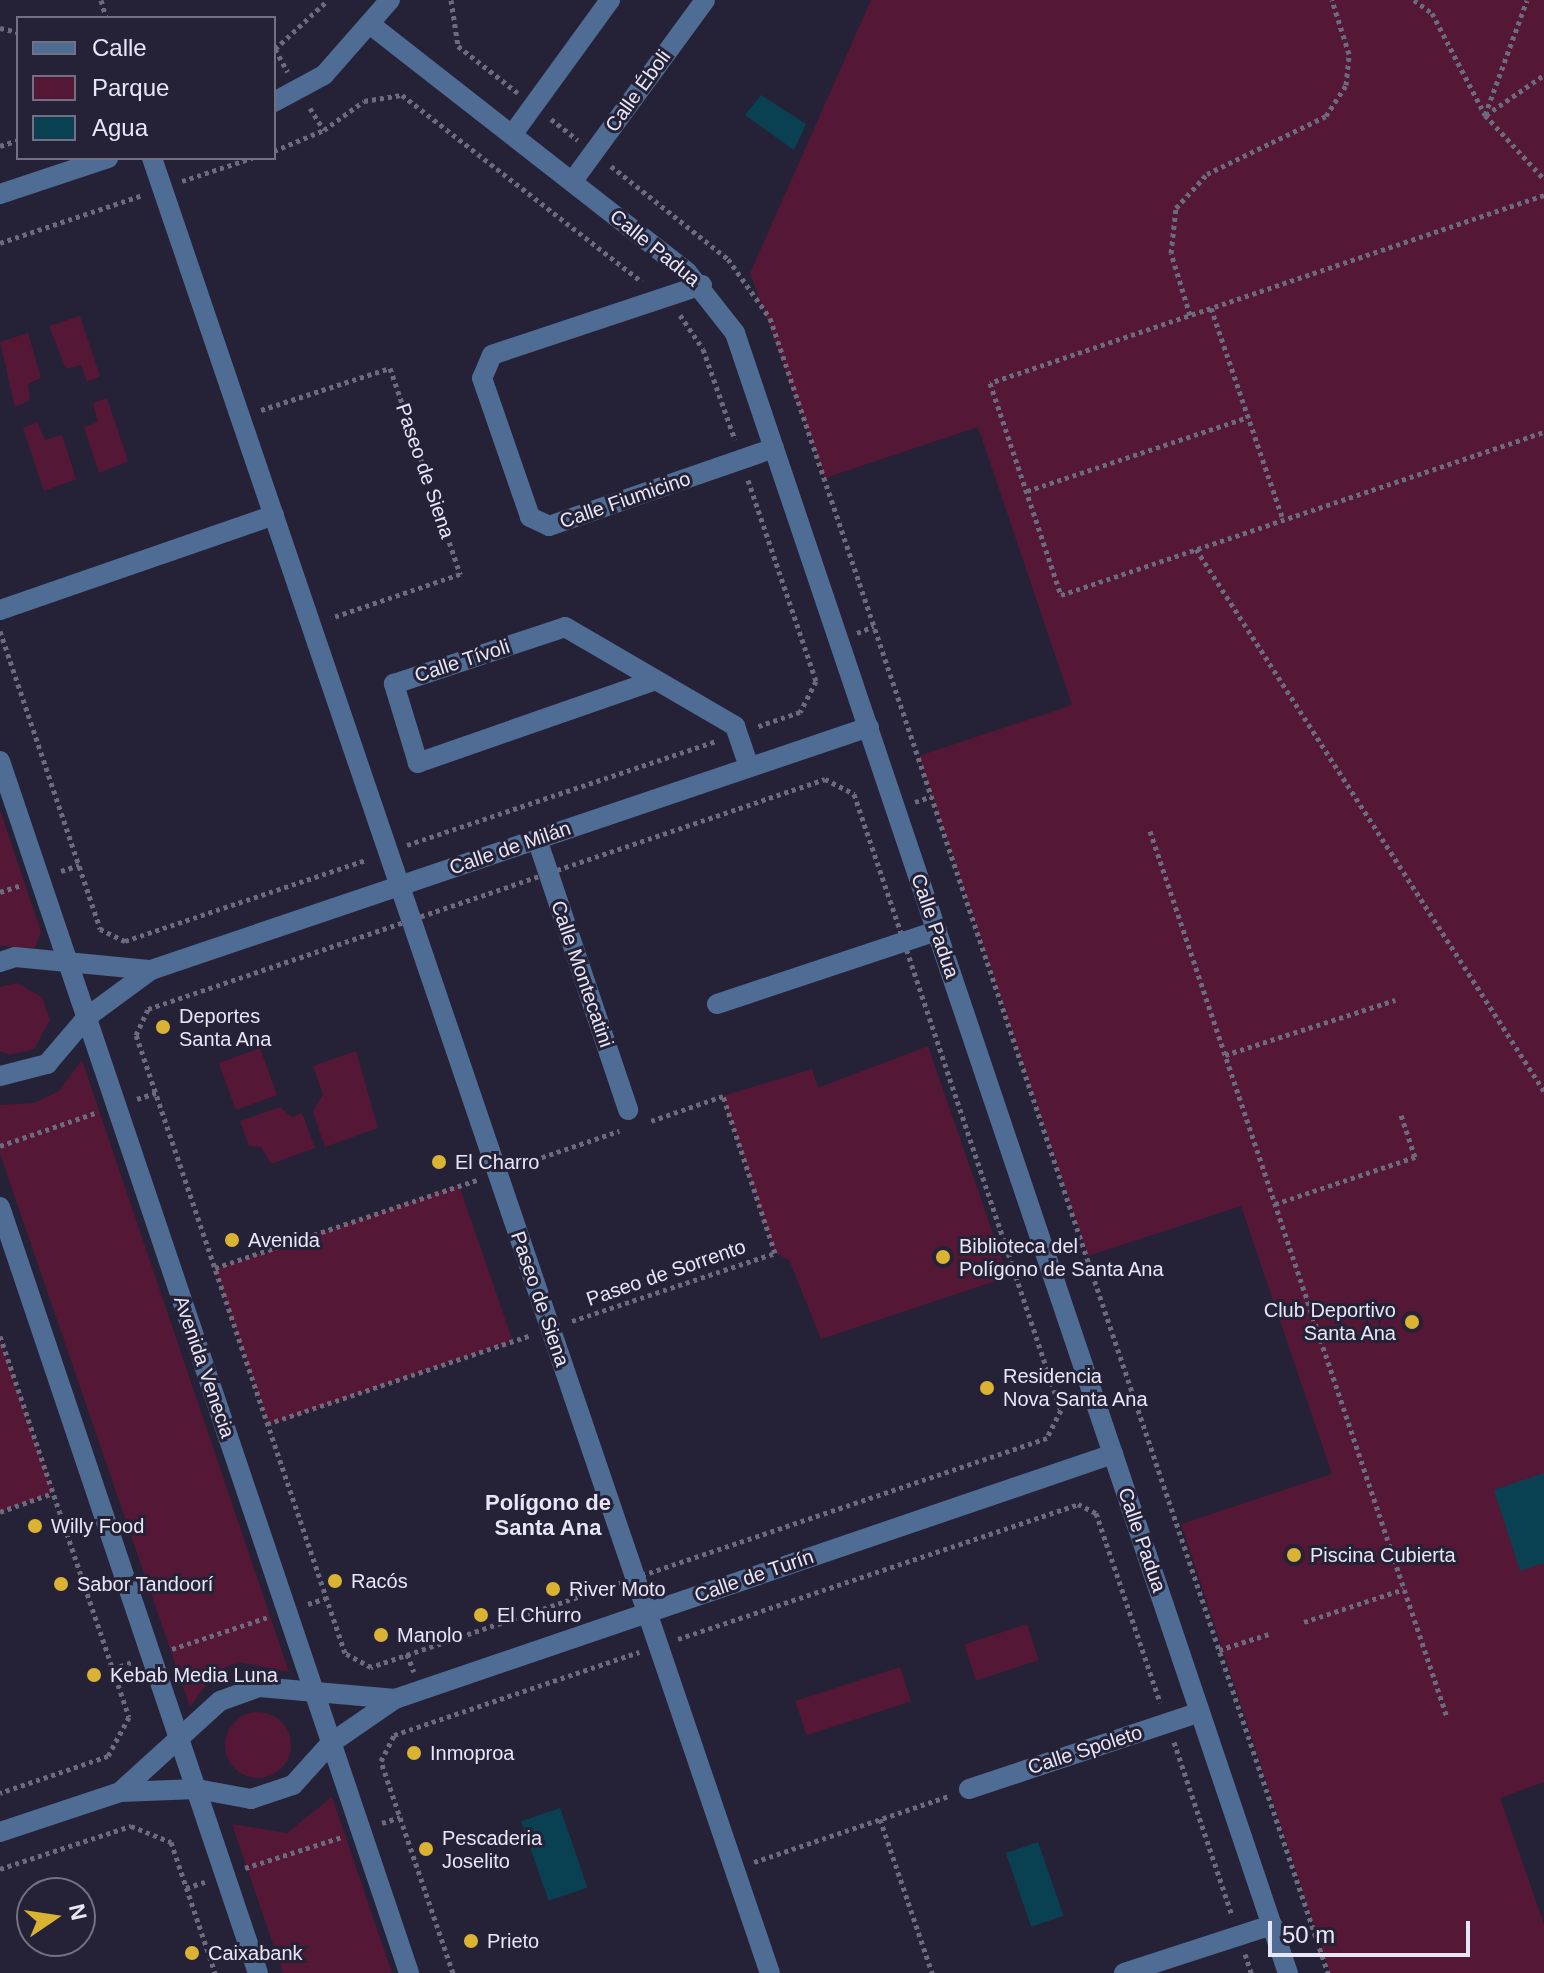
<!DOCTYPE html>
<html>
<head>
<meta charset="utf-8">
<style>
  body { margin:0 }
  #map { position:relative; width:1544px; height:1973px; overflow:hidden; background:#252238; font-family:Arial,sans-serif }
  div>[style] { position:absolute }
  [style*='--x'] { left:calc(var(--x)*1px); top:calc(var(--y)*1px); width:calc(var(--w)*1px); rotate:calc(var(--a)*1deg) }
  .green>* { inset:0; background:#541735; transform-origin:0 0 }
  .round { border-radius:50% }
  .water>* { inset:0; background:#0a4152; transform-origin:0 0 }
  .path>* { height:5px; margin-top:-2.5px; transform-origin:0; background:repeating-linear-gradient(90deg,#6c6a7d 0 4px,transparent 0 8px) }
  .minor>* { height:20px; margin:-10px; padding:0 10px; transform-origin:10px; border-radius:10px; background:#4f6c94 }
  .dots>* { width:22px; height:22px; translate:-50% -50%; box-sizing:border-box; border:4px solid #252238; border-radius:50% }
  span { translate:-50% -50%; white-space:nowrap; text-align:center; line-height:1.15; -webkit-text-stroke:6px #252238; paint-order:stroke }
  .street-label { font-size:20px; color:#e7e6f6 }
  .poi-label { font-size:20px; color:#e7e6f6 }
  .left { translate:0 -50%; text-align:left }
  .right { translate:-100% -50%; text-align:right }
  .neighbourhood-label { font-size:22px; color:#e7e6f6; font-weight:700 }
  .legend { position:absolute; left:16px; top:16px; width:260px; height:144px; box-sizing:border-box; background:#252238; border:2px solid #737084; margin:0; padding:10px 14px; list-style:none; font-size:24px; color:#e7e6f6 }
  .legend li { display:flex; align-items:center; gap:16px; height:40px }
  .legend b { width:40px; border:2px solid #737084 }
  .north { position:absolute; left:16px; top:1877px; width:80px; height:80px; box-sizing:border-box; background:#252238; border:2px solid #737084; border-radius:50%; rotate:77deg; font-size:22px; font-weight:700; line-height:32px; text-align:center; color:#e7e6f6 }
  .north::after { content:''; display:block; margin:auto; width:28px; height:36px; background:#dab333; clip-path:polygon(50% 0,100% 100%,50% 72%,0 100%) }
  .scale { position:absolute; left:1268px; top:1921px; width:202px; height:36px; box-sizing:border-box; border:4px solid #e7e6f6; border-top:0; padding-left:10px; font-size:24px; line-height:28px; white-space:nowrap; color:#e7e6f6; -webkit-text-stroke:6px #252238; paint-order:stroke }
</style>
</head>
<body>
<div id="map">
  <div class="green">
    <div style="clip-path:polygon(871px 0,1544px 0,1544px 1782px,1500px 1798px,1544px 1924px,1544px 1973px,1330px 1973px,1181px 1524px,1332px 1474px,1241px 1206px,1088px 1256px,919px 756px,1072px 705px,978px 427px,825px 478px,750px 273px)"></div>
    <div style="clip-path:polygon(80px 316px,100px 376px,87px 382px,81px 365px,66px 369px,49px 326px)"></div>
    <div style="clip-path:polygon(28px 333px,41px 378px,28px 384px,30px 400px,15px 407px,0 342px)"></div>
    <div style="clip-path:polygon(107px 398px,128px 461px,99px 473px,84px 427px,98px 422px,93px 403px)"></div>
    <div style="clip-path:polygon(37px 422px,45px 440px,62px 435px,76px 479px,44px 491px,23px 428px)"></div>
    <div style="clip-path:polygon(0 810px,41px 932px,35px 948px,0 946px)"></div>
    <div style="clip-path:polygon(17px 983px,42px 997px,50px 1020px,34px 1049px,10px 1055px,0 1051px,0 987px)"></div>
    <div style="clip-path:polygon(928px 1046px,1008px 1277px,821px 1339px,789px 1260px,775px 1253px,723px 1096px,812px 1069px,818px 1088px)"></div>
    <div style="left:260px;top:1048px;width:50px;height:44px;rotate:70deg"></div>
    <div style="clip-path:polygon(356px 1051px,378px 1128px,325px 1147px,313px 1112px,323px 1094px,313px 1066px)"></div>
    <div style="clip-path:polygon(82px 1060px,289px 1672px,239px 1662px,216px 1671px,190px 1707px,0 1154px,0 1105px,34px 1103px,59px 1091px)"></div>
    <div style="clip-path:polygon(280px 1107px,292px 1117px,302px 1113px,315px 1148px,271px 1164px,261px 1147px,249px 1146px,240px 1121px)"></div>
    <div style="left:459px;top:1185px;width:165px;height:258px;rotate:71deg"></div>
    <div style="clip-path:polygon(0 1339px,53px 1493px,0 1512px)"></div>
    <div style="left:1027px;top:1624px;width:38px;height:66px;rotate:72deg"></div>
    <div style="left:900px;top:1667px;width:36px;height:110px;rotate:72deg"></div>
    <div class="round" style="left:225px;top:1712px;width:66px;height:66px"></div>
    <div style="clip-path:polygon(332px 1797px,392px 1973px,283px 1973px,232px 1824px,287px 1833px)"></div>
  </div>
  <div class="water">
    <div style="clip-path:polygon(761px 95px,806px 124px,794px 150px,745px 115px)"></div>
    <div style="clip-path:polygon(1544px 1473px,1544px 1563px,1520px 1571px,1494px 1490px)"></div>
    <div style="left:560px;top:1808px;width:84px;height:41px;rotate:71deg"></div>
    <div style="left:1038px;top:1842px;width:78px;height:34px;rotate:71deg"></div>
  </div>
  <div class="path">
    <div style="--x:101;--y:0;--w:19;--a:74"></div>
    <div style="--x:451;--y:0;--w:47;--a:81.3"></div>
    <div style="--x:458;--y:46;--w:76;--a:38.1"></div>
    <div style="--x:1414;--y:0;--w:22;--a:36"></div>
    <div style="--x:1432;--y:13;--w:115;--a:62.5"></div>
    <div style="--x:1485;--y:115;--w:87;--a:47.3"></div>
    <div style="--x:0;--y:28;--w:18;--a:13"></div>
    <div style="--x:275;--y:49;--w:26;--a:61"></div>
    <div style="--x:275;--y:49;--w:72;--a:-42.8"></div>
    <div style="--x:310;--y:108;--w:26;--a:58"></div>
    <div style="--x:1485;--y:115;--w:122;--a:-69.9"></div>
    <div style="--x:1486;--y:115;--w:70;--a:-34.6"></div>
    <div style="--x:551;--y:119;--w:34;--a:38"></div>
    <div style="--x:0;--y:146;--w:19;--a:-18"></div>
    <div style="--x:274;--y:151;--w:54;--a:-22.8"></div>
    <div style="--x:324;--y:130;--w:49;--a:-35.9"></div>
    <div style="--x:364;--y:101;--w:38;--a:-9"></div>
    <div style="--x:402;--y:95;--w:304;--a:37.9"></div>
    <div style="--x:611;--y:166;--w:149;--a:38.5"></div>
    <div style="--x:728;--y:259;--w:72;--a:54.6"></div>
    <div style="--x:770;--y:318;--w:1747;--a:71.37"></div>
    <div style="--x:182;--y:181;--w:74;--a:-18.2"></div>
    <div style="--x:1544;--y:195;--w:585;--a:161.26"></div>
    <div style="--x:990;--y:383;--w:224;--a:71.5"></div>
    <div style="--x:1061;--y:595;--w:510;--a:-18.65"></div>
    <div style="--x:0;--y:243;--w:151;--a:-18.6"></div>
    <div style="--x:1211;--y:308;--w:224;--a:71.2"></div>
    <div style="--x:680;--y:315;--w:41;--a:55.9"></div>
    <div style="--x:703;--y:349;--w:96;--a:70.6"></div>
    <div style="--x:1190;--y:315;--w:65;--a:-107"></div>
    <div style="--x:1171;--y:253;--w:45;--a:-83.7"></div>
    <div style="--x:1176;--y:208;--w:46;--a:-47.6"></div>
    <div style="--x:1207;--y:174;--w:132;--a:-26"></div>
    <div style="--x:1326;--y:116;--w:37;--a:-57"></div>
    <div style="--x:1346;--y:85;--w:31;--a:-84"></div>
    <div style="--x:1349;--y:54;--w:57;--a:-107.5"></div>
    <div style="--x:261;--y:410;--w:136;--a:-18"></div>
    <div style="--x:390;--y:368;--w:218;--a:71.2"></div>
    <div style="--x:460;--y:574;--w:136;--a:161.2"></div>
    <div style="--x:748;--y:480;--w:212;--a:71.3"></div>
    <div style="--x:816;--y:681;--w:35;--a:117"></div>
    <div style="--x:800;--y:712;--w:46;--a:161.2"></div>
    <div style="--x:1027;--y:491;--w:233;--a:-18.5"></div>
    <div style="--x:1196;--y:549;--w:644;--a:57.3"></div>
    <div style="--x:0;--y:631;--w:314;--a:71.4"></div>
    <div style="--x:100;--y:929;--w:28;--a:26"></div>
    <div style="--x:125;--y:941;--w:256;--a:-18.6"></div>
    <div style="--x:857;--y:633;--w:18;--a:-22"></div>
    <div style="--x:825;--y:779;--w:33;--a:27"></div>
    <div style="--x:854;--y:794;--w:156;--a:71.3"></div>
    <div style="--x:904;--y:942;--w:494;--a:71.5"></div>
    <div style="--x:1061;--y:1410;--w:31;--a:117"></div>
    <div style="--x:1047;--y:1438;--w:714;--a:161.29"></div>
    <div style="--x:371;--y:1667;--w:30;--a:-152"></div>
    <div style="--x:345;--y:1653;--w:652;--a:-108.68"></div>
    <div style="--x:136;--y:1035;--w:29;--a:-65"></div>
    <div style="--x:148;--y:1009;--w:715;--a:-18.76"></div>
    <div style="--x:915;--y:802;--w:18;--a:-19"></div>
    <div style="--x:1150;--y:831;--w:934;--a:71.47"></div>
    <div style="--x:407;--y:845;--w:326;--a:-18.6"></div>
    <div style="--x:61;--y:871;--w:19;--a:-18"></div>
    <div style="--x:0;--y:892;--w:22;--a:-18"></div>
    <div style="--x:1225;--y:1055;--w:179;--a:-17.9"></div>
    <div style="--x:137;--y:1099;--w:20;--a:-18"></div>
    <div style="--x:0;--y:1146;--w:104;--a:-19.1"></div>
    <div style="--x:519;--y:1165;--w:106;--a:-18.8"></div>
    <div style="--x:1275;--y:1204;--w:148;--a:-18.6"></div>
    <div style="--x:1415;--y:1157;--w:47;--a:-108.4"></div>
    <div style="--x:215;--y:1268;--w:279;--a:-18.6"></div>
    <div style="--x:572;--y:1321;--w:214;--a:-18.5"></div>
    <div style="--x:775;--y:1253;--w:165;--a:-108.3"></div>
    <div style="--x:723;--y:1096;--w:79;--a:160.9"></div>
    <div style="--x:0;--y:1336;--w:402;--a:71.3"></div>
    <div style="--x:129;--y:1717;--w:44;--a:118.3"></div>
    <div style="--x:108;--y:1756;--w:114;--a:161.1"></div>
    <div style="--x:267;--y:1424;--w:276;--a:-18.6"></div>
    <div style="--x:0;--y:1512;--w:56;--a:-19.7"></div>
    <div style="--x:308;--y:1604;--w:19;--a:-18"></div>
    <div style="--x:1304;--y:1622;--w:105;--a:-18.3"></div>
    <div style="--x:678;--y:1639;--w:422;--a:-18.6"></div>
    <div style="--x:1078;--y:1504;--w:20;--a:27"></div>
    <div style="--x:1096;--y:1513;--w:200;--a:71.3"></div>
    <div style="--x:172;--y:1649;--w:101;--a:-18.4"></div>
    <div style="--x:1219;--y:1650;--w:52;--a:-17.7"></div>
    <div style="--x:407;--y:1654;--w:19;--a:69"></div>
    <div style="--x:112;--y:1669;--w:21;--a:-19"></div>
    <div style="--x:1174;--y:1742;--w:182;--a:71.5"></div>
    <div style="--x:880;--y:1819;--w:163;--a:71.3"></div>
    <div style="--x:382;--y:1823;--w:19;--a:-18"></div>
    <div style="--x:754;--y:1862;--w:206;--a:-18.7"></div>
    <div style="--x:245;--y:1868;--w:102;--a:-17.7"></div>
    <div style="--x:0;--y:1869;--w:138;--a:-18.2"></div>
    <div style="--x:131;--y:1826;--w:43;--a:21.8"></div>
    <div style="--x:171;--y:1842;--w:138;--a:71.4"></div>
    <div style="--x:186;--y:1888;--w:20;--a:-18"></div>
    <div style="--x:1245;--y:1954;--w:20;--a:72"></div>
    <div style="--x:453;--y:1973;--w:224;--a:-108.8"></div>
    <div style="--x:381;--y:1761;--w:29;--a:-63"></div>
    <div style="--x:394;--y:1735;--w:259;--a:-18.7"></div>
  </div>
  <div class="minor">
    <div style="--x:371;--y:25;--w:401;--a:38"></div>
    <div style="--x:687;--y:272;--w:78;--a:51.8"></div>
    <div style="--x:735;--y:333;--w:1731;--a:71.37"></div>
    <div style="--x:274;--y:102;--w:57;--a:-28.4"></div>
    <div style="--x:324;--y:75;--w:100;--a:-48.7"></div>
    <div style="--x:512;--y:135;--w:167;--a:-54"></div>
    <div style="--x:152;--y:158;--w:1917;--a:71.2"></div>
    <div style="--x:572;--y:182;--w:225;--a:-53.8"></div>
    <div style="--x:0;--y:194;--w:114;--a:-18.4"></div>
    <div style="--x:702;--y:285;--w:221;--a:161.6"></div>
    <div style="--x:492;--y:355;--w:25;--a:113"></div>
    <div style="--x:482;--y:378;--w:147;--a:70.9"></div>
    <div style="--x:530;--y:517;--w:21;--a:25"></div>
    <div style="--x:549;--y:526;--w:238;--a:-19.1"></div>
    <div style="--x:0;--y:610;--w:290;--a:-19.1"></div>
    <div style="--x:650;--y:682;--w:246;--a:160.8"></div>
    <div style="--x:418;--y:763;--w:83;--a:-106.9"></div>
    <div style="--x:394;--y:684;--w:180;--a:-18.4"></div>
    <div style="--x:565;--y:627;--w:197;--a:30.2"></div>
    <div style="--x:735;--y:726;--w:43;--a:71.1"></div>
    <div style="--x:0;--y:761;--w:1279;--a:71.35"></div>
    <div style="--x:537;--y:839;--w:286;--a:71.4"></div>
    <div style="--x:0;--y:962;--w:16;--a:-18"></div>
    <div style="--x:15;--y:957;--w:137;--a:5.5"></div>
    <div style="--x:717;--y:1004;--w:232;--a:-18.4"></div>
    <div style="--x:0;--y:1076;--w:49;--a:-14.3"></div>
    <div style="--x:47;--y:1064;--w:62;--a:-49.6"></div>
    <div style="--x:87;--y:1017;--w:79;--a:-36.3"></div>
    <div style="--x:151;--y:970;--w:758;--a:-18.7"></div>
    <div style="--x:0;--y:1207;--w:808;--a:71.39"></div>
    <div style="--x:969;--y:1789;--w:243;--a:-18.4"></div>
    <div style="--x:120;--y:1792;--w:135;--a:-42.3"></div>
    <div style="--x:220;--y:1701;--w:41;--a:-19.7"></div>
    <div style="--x:259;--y:1687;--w:137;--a:5"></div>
    <div style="--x:0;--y:1832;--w:126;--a:-18.4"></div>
    <div style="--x:120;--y:1792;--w:77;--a:-2.2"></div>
    <div style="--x:197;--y:1789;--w:55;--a:10.5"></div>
    <div style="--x:251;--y:1799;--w:44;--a:-18.4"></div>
    <div style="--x:293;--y:1785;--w:57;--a:-47.9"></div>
    <div style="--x:331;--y:1743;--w:78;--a:-34.5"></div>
    <div style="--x:395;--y:1699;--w:759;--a:-18.84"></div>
    <div style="--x:1124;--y:1973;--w:156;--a:-18"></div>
  </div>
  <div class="dots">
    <div style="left:163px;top:1027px;background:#dab333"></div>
    <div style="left:439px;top:1162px;background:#dab333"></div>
    <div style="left:232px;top:1240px;background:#dab333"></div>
    <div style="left:943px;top:1257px;background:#dab333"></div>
    <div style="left:1412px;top:1322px;background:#dab333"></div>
    <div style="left:987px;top:1388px;background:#dab333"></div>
    <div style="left:35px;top:1526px;background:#dab333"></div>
    <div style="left:1294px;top:1555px;background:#dab333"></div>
    <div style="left:335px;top:1581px;background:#dab333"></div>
    <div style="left:61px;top:1584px;background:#dab333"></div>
    <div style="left:553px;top:1589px;background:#dab333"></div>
    <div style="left:481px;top:1615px;background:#dab333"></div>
    <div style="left:381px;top:1635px;background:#dab333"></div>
    <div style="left:94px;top:1675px;background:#dab333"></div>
    <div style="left:414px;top:1753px;background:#dab333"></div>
    <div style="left:426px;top:1849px;background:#dab333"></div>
    <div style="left:471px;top:1941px;background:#dab333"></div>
    <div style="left:192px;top:1953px;background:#dab333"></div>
  </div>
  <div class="street-label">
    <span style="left:638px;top:91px;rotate:-54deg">Calle Éboli</span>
    <span style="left:655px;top:248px;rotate:39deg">Calle Padua</span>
    <span style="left:425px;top:471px;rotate:71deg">Paseo de Siena</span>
    <span style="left:625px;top:500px;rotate:-19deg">Calle Fiumicino</span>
    <span style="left:462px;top:661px;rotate:-18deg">Calle Tívoli</span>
    <span style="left:510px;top:848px;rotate:-19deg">Calle de Milán</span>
    <span style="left:935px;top:926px;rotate:71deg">Calle Padua</span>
    <span style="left:582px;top:974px;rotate:71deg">Calle Montecatini</span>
    <span style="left:666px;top:1273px;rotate:-19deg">Paseo de Sorrento</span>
    <span style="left:540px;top:1299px;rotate:71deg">Paseo de Siena</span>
    <span style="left:204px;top:1367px;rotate:71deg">Avenida Venecia</span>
    <span style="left:1142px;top:1540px;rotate:71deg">Calle Padua</span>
    <span style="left:754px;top:1576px;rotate:-19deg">Calle de Turín</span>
    <span style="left:1085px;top:1750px;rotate:-18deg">Calle Spoleto</span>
  </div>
  <div class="poi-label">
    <span class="left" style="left:179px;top:1028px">Deportes<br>Santa Ana</span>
    <span class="left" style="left:455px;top:1162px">El Charro</span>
    <span class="left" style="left:248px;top:1240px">Avenida</span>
    <span class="left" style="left:959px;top:1258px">Biblioteca del<br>Polígono de Santa Ana</span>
    <span class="right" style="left:1396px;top:1322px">Club Deportivo<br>Santa Ana</span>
    <span class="left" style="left:1003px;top:1388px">Residencia<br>Nova Santa Ana</span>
    <span class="left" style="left:51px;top:1526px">Willy Food</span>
    <span class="left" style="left:1310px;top:1555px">Piscina Cubierta</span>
    <span class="left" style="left:351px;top:1581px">Racós</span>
    <span class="left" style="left:77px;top:1584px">Sabor Tandoorí</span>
    <span class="left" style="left:569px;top:1589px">River Moto</span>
    <span class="left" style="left:497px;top:1615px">El Churro</span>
    <span class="left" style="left:397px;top:1635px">Manolo</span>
    <span class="left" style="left:110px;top:1675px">Kebab Media Luna</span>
    <span class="left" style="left:430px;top:1753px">Inmoproa</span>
    <span class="left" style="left:442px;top:1850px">Pescaderia<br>Joselito</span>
    <span class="left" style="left:487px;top:1941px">Prieto</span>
    <span class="left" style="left:208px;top:1953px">Caixabank</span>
  </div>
  <div class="neighbourhood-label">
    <span style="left:548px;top:1515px">Polígono de<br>Santa Ana</span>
  </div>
  <ul class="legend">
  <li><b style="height:10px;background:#4f6c94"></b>Calle</li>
  <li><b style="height:22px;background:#541735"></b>Parque</li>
  <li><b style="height:22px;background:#0a4152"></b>Agua</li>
  </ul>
  <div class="north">N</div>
  <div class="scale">50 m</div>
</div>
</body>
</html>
